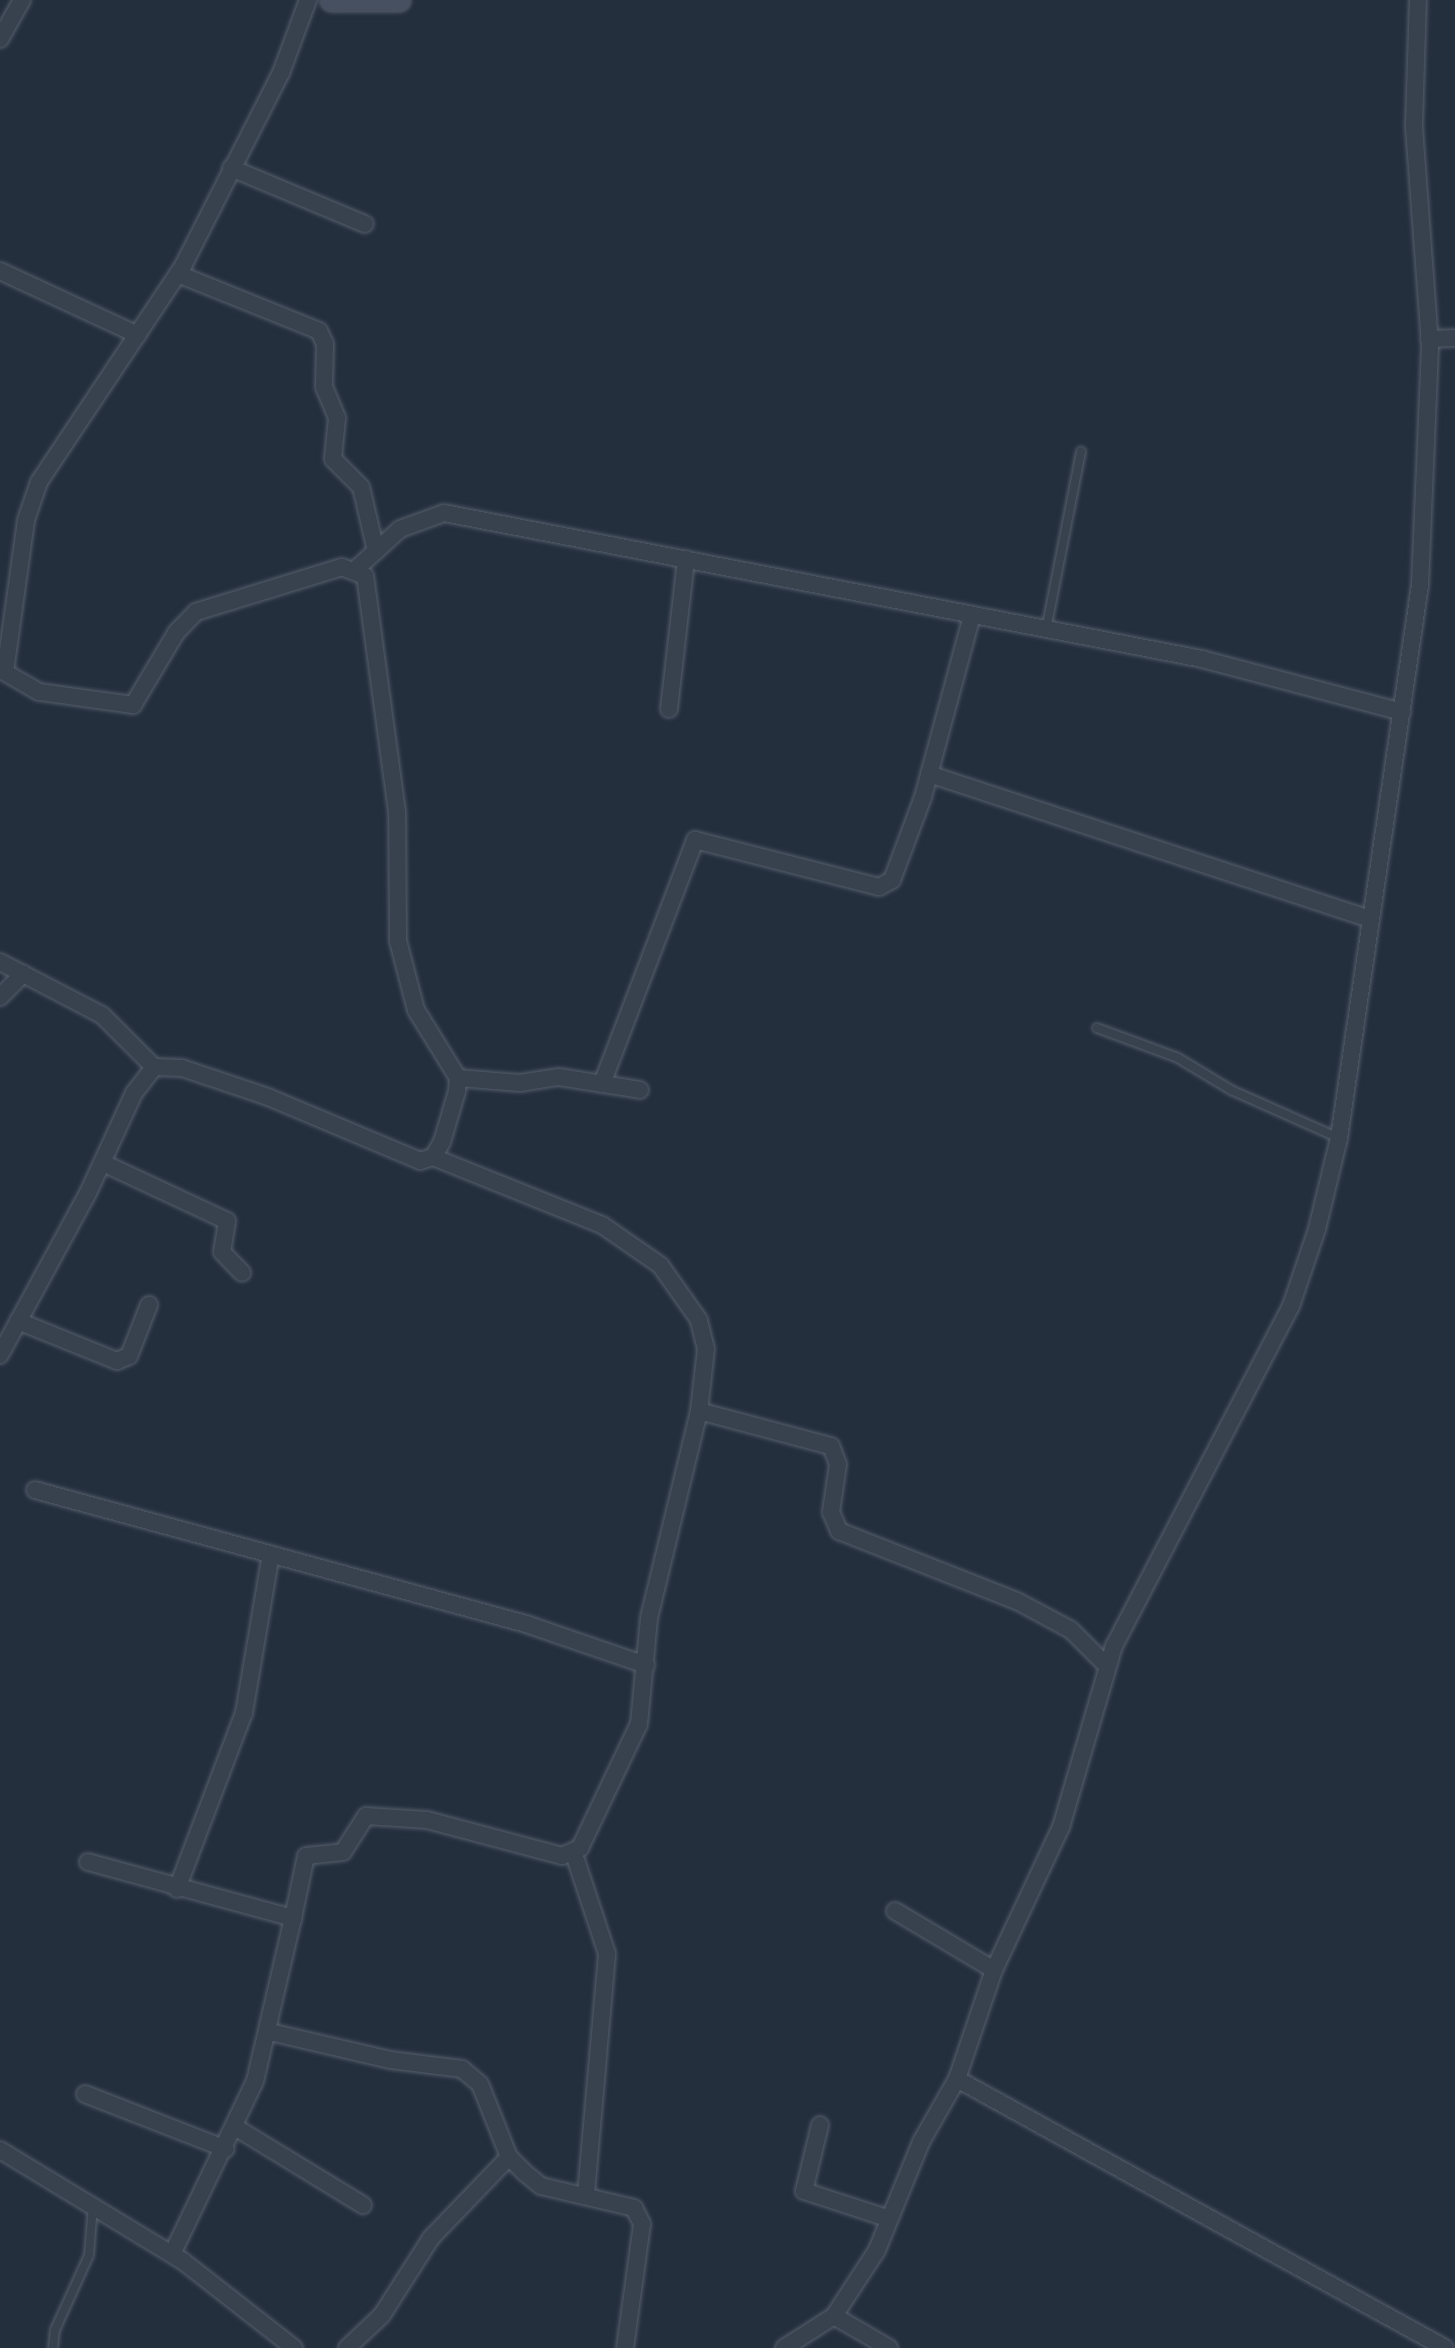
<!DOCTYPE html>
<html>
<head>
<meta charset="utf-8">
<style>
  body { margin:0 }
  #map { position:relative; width:1455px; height:2348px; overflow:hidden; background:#242f3e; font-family:"Asap Condensed",sans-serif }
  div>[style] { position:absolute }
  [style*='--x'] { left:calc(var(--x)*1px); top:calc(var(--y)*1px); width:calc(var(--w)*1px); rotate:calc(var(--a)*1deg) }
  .roads { filter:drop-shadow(0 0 2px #565f6c) drop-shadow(0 0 2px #565f6c) }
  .lane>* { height:8px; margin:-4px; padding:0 4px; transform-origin:4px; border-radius:4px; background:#38414e }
  .street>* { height:16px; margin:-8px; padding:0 8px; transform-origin:8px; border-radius:8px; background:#38414e }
  .secondary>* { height:21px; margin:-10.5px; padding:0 10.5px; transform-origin:10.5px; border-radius:10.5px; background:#465061 }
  span { translate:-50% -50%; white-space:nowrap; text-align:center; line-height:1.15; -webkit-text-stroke:6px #1d2633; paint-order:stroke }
</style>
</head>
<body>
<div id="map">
  <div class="roads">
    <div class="lane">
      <div style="--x:1046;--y:630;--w:182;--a:-78.9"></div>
      <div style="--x:1097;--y:1028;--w:86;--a:20.3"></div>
      <div style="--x:1178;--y:1058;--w:62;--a:31.1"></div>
      <div style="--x:1231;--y:1090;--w:118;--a:24"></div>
      <div style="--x:53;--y:2348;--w:18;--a:-84"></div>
      <div style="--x:55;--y:2330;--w:82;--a:-65.6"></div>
      <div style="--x:89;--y:2255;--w:50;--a:-85.4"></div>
    </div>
    <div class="street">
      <div style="--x:0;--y:39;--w:45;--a:-60.6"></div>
      <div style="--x:231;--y:168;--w:145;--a:22.7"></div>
      <div style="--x:0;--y:271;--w:152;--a:24.9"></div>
      <div style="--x:178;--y:274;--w:152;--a:22"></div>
      <div style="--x:319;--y:331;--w:14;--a:65"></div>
      <div style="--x:325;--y:344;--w:43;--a:91.3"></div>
      <div style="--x:324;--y:387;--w:34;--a:67"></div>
      <div style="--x:337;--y:418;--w:41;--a:95.6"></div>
      <div style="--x:333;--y:459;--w:40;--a:45"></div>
      <div style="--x:361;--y:487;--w:66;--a:76.8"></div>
      <div style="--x:1429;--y:339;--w:26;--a:-2"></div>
      <div style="--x:356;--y:569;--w:59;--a:-42.3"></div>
      <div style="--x:400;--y:529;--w:47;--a:-20"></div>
      <div style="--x:444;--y:513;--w:772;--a:10.9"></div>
      <div style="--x:1202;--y:659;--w:207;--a:14.8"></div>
      <div style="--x:669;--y:709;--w:151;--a:-83.5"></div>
      <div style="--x:929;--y:774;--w:463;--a:18.2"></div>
      <div style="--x:0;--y:962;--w:115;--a:27.5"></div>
      <div style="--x:102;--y:1015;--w:74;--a:45"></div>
      <div style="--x:0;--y:997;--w:33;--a:-45"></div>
      <div style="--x:458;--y:1078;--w:62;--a:4.6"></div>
      <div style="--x:520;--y:1083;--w:39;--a:-9"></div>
      <div style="--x:559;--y:1077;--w:82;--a:9.1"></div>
      <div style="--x:602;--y:1084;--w:261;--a:-69.1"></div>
      <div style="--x:695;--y:840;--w:190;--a:14.3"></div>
      <div style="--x:879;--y:887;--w:15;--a:-28"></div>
      <div style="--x:892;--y:880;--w:89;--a:-69.5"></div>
      <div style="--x:923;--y:797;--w:188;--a:-74.9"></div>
      <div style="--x:103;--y:1163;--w:137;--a:25.1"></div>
      <div style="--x:227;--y:1221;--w:31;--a:99"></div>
      <div style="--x:222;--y:1252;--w:29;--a:46"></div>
      <div style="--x:18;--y:1321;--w:107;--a:22"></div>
      <div style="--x:117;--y:1361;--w:13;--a:-23"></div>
      <div style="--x:129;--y:1356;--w:55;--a:-68.6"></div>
      <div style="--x:0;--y:1355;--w:184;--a:-61.5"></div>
      <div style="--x:88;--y:1193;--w:110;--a:-65.3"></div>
      <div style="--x:134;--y:1093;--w:33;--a:-52"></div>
      <div style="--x:154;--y:1067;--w:28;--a:2"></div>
      <div style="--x:182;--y:1068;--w:91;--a:18.6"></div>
      <div style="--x:268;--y:1097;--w:165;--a:22.8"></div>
      <div style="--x:420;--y:1161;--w:14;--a:-17"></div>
      <div style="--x:433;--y:1157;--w:17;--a:-59"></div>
      <div style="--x:442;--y:1142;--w:53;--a:-73.6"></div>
      <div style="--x:457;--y:1091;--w:13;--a:-86"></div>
      <div style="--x:458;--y:1078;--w:80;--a:-121.7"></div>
      <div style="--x:416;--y:1010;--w:71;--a:-104.6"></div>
      <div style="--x:398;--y:941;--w:129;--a:-90.4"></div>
      <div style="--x:397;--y:812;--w:238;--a:-97.7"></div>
      <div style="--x:365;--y:576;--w:25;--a:-159"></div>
      <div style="--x:342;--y:567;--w:153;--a:162.9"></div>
      <div style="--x:196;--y:612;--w:29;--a:134"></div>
      <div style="--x:176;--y:633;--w:84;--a:120.8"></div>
      <div style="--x:133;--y:705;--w:95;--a:-172.1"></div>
      <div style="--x:39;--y:692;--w:39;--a:-150"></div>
      <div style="--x:5;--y:672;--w:153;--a:-82.1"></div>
      <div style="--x:26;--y:520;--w:40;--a:-71.1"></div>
      <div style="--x:39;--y:482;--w:260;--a:-56.3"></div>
      <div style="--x:183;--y:266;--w:216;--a:-63.1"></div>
      <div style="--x:281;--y:73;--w:78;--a:-69.7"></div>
      <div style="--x:699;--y:1411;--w:137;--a:14.9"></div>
      <div style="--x:831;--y:1446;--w:19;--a:69"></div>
      <div style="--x:838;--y:1464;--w:49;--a:98.3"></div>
      <div style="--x:831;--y:1512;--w:21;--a:67"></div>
      <div style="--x:839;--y:1531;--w:191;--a:21.5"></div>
      <div style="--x:1017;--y:1601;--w:61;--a:28.2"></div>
      <div style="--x:1071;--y:1630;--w:49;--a:45"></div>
      <div style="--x:35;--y:1490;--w:509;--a:15.26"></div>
      <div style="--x:526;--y:1624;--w:127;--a:18.9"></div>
      <div style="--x:574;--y:1854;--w:105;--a:71.7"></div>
      <div style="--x:607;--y:1954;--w:241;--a:95"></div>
      <div style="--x:88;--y:1862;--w:213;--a:15.3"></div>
      <div style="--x:293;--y:1918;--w:167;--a:103.1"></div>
      <div style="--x:255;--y:2081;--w:192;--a:115.6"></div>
      <div style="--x:177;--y:1889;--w:188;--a:-69.2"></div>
      <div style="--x:244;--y:1713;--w:156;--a:-80.4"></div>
      <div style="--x:895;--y:1911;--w:115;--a:30.8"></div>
      <div style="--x:293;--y:1918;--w:63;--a:-78.2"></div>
      <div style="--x:306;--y:1856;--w:37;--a:-6"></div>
      <div style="--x:343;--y:1852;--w:43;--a:-57.4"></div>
      <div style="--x:366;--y:1816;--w:61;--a:3.8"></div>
      <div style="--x:427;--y:1820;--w:140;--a:14.9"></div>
      <div style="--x:562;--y:1856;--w:20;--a:-24"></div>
      <div style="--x:580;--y:1848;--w:137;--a:-64.6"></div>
      <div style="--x:639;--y:1724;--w:106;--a:-84.6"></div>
      <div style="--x:649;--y:1618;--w:213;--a:-76.4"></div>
      <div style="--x:699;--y:1411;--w:62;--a:-83.6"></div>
      <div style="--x:706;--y:1349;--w:30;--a:-104"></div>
      <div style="--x:699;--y:1320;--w:67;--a:-125.3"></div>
      <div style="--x:660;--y:1265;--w:70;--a:-145.4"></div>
      <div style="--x:602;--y:1225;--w:182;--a:-158.1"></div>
      <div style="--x:270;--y:2032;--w:123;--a:13.1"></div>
      <div style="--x:390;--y:2060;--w:73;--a:7.1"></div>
      <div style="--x:462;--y:2069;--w:23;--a:40"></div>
      <div style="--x:480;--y:2084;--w:79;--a:68.3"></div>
      <div style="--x:509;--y:2157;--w:23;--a:45"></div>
      <div style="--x:525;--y:2173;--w:21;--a:39"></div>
      <div style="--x:541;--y:2186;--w:96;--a:13.3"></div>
      <div style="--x:634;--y:2208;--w:18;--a:63"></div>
      <div style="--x:642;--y:2224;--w:125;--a:97.8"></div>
      <div style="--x:957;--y:2079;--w:557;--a:28.86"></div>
      <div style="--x:85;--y:2094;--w:151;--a:21.3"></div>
      <div style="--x:820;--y:2125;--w:68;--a:103.6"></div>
      <div style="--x:804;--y:2191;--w:90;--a:18"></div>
      <div style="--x:235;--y:2127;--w:150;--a:31.4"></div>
      <div style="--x:0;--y:2150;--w:215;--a:31.3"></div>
      <div style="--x:184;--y:2262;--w:140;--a:38"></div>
      <div style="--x:834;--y:2316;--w:64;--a:30.2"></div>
      <div style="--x:347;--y:2348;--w:48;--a:-43.3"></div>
      <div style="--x:382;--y:2315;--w:91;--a:-57.5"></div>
      <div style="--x:431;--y:2238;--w:112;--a:-46.1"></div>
      <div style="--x:784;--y:2348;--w:59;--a:-32.6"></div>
      <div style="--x:834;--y:2316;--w:79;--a:-56.9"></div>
      <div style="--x:877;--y:2250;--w:117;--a:-67.8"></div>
      <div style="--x:921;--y:2142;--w:73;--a:-60.3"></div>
      <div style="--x:957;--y:2079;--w:115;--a:-71.3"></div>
      <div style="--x:994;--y:1970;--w:158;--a:-64.9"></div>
      <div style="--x:1061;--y:1827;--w:189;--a:-73.7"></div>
      <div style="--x:1114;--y:1646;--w:383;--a:-62.5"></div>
      <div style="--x:1291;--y:1306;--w:81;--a:-71.3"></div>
      <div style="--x:1317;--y:1229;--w:94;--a:-76.4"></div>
      <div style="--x:1339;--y:1138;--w:559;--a:-81.67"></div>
      <div style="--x:1420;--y:585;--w:240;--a:-87.6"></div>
      <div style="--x:1430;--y:345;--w:221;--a:-94.2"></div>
      <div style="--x:1414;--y:125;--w:125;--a:-88.2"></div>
    </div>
    <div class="secondary">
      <div style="--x:331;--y:0;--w:68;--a:0"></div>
    </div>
  </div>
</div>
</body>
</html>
